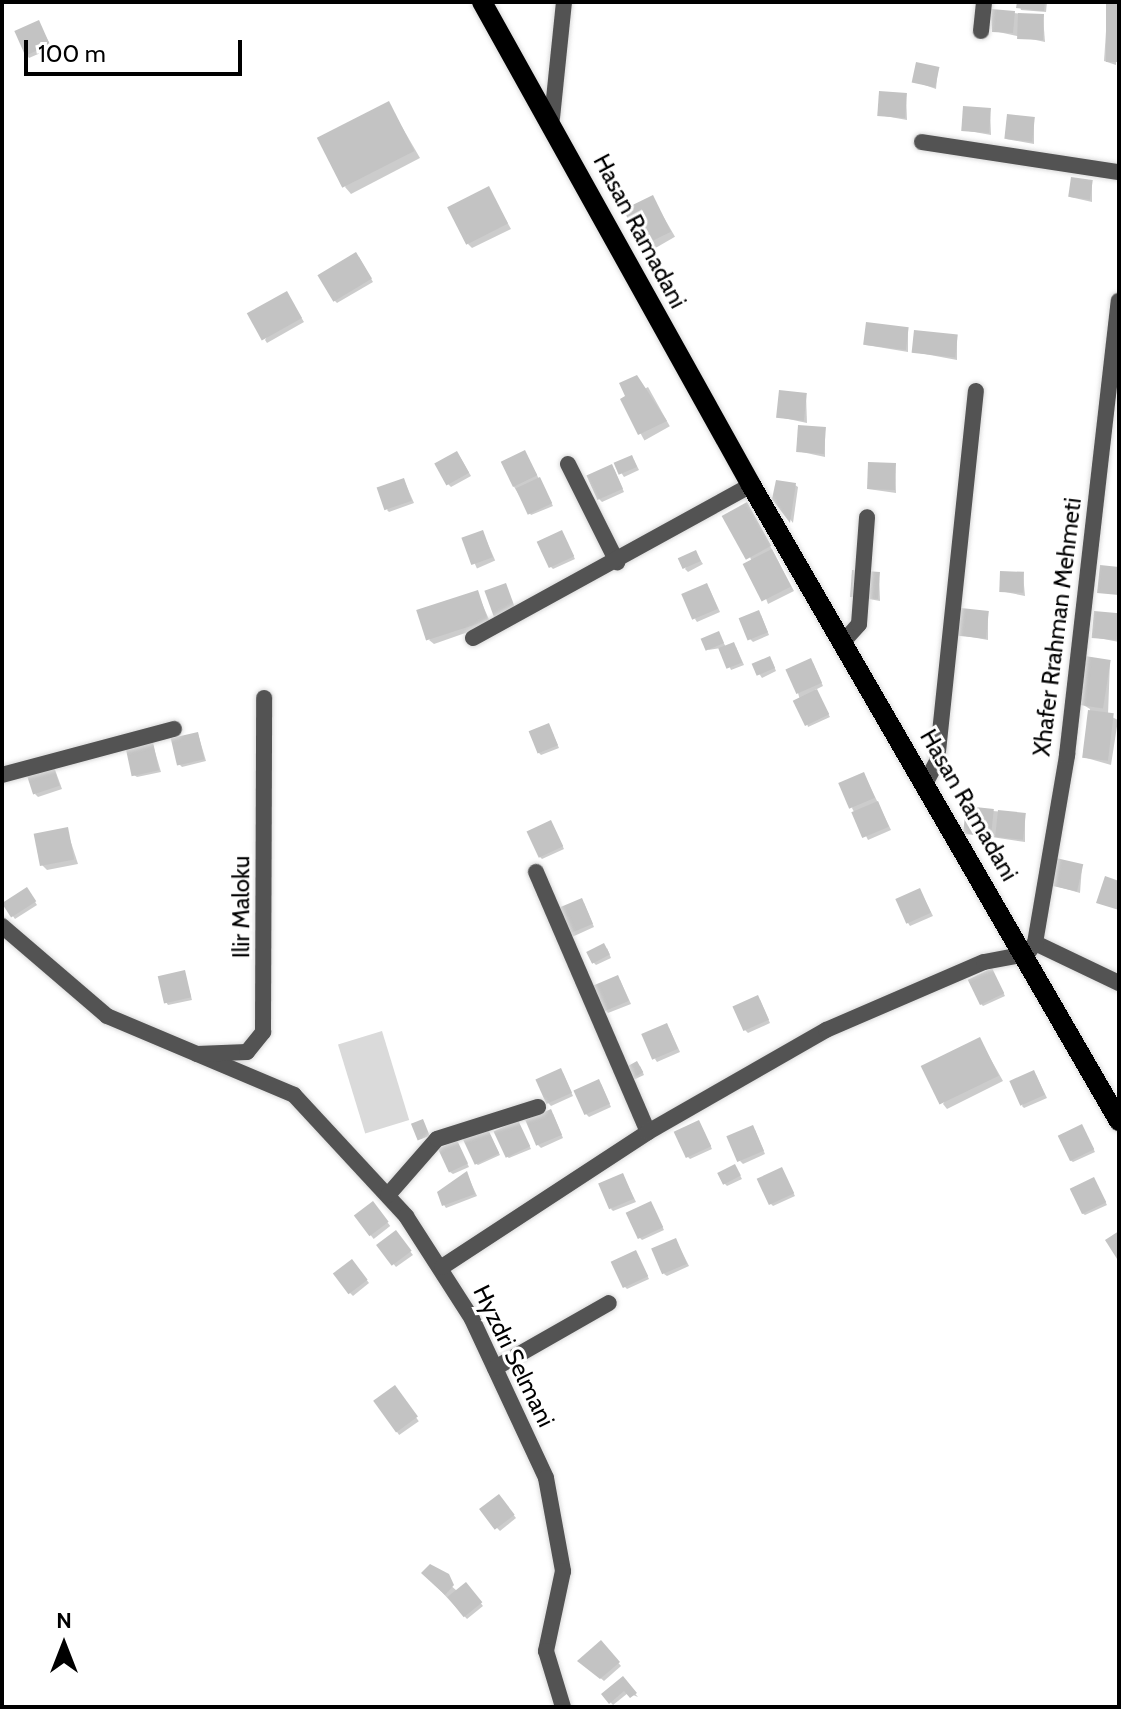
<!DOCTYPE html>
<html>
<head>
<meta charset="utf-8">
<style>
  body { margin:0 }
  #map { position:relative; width:1121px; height:1709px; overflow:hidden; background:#fff; font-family:Cabin,sans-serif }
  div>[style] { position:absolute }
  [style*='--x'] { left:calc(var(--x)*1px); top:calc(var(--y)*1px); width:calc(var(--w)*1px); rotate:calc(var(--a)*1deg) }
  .green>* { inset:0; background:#dadada; transform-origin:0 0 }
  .shadow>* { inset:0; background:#0003; transform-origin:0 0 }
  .building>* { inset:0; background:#c3c3c3; transform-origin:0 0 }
  .roads { filter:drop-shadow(0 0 2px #dbdbdb) drop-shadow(0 0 2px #dbdbdb) }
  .minor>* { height:16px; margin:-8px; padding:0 8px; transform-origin:8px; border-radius:8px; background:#535353 }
  .major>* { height:20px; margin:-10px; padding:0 10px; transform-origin:10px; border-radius:10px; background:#000 }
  span { translate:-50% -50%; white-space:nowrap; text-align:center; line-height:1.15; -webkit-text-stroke:6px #fff; paint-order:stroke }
  .street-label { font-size:24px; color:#000 }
  .frame { position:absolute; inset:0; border:4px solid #000; pointer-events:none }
  .north { position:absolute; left:24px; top:1605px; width:80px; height:80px; -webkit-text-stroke:6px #fff; paint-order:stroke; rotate:0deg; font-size:22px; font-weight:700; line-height:32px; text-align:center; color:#000 }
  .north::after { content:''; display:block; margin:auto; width:28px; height:36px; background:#000; clip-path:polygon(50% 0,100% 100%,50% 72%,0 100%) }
  .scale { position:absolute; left:24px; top:40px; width:218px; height:36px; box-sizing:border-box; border:4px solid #000; border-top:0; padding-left:10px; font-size:24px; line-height:28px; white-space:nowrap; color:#000; -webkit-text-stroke:6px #fff; paint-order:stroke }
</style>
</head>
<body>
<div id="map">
  <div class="green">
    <div style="left:382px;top:1031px;width:93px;height:46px;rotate:73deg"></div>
  </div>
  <div class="shadow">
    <div style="clip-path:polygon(1019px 2px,1047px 2px,1046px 12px,1021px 10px)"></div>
    <div style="clip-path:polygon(1108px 2px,1119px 2px,1116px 65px,1104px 61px)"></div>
    <div style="clip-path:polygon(1014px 13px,1043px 16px,1045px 42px,994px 31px)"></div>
    <div style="clip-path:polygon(38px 22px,52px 48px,29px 58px,27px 55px)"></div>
    <div style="clip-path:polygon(938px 69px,936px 89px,913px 81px)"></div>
    <div style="clip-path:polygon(906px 95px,907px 120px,879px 115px)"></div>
    <div style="clip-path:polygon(388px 103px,420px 158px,351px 194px,345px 187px)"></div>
    <div style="clip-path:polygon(990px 110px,991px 135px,963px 130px)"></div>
    <div style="clip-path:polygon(1034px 119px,1034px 144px,1006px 139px)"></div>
    <div style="clip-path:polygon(1092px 182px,1092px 202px,1070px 197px)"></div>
    <div style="clip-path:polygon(488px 188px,511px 229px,472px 248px,468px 244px)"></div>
    <div style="left:652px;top:197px;width:46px;height:29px;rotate:60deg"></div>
    <div style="clip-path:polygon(359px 257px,373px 282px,337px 303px,334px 300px)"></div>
    <div style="clip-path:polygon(289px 297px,304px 322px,267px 343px,265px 340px)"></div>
    <div style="clip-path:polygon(908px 329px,908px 352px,866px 345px)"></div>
    <div style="clip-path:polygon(957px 337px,957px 360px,914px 352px)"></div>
    <div style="left:648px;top:387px;width:45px;height:29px;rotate:61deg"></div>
    <div style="clip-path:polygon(806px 395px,807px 423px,779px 417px)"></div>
    <div style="clip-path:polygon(825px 429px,825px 457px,797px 451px)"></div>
    <div style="clip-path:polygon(525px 452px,553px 506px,531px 515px,513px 485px)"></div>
    <div style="clip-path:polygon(460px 457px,471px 476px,451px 487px,448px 484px)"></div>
    <div style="clip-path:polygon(634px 460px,639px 470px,624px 477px,616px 465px)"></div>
    <div style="clip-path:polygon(895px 465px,896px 493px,868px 489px)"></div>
    <div style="clip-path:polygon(614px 469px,624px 492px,602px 502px,599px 499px)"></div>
    <div style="clip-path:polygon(404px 480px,414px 503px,389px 512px,387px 510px)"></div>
    <div style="clip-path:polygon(795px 485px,798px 487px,793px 523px,775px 499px)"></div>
    <div style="clip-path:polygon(751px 510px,794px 591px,768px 604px,750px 557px)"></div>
    <div style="left:483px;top:533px;width:30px;height:20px;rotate:66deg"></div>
    <div style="clip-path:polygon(562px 533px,575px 559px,553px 569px,550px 566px)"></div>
    <div style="clip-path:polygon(695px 552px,703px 564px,688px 572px,685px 569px)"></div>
    <div style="clip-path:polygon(879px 574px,880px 601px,852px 596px)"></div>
    <div style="clip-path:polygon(1023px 574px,1025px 596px,1000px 591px)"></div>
    <div style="clip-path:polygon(709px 588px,720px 612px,697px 622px,695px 619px)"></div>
    <div style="clip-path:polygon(477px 592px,491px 624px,434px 644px,429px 640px)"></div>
    <div style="clip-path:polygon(988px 613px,988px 640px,960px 635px)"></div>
    <div style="clip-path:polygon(761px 615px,769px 635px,753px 642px,750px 639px)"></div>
    <div style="clip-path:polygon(1119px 615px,1119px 642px,1093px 637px)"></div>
    <div style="clip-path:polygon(718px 633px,726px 647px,736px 647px,744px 665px,731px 670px,721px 648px,708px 650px)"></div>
    <div style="clip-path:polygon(772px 661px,776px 671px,762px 678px,754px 666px)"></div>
    <div style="clip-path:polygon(1110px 661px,1108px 715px,1118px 720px,1111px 765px,1083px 757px,1090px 709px,1080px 703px)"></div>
    <div style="clip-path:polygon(813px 663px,823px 686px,815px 690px,830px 717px,808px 727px,798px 693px)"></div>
    <div style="clip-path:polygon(549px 725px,559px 748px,541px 755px,538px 752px)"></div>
    <div style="clip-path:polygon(198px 734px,206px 761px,182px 767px,179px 764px)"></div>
    <div style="clip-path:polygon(153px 745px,161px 772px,137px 777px,134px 775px)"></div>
    <div style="clip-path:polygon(54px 767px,62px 789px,38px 797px,35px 794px)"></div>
    <div style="clip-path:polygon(866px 778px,891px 830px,868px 840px,852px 808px)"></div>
    <div style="clip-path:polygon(993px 811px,1025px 814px,1025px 842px,965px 833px)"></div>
    <div style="clip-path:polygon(551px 822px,564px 849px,542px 859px,539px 856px)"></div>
    <div style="clip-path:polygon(67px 830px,78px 864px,47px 870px,42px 865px)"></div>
    <div style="clip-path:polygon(1082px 866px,1080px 893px,1052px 885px)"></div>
    <div style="clip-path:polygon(920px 890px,933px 916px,910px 926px,908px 923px)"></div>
    <div style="clip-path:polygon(29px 892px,37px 905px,15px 919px,4px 904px)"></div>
    <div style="clip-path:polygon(584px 903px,594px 927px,572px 937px,569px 934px)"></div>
    <div style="clip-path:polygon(607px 948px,611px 958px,596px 965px,593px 962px)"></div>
    <div style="clip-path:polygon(992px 970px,1005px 996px,983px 1006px,980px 1003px)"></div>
    <div style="clip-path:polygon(184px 972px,192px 1000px,168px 1005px,166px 1002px)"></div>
    <div style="clip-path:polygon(620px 980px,631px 1004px,608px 1013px,606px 1011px)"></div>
    <div style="clip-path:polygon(760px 1000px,770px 1023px,748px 1033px,745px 1030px)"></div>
    <div style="clip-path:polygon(669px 1028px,680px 1052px,657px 1062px,655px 1059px)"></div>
    <div style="clip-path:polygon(980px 1040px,1003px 1081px,947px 1109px,943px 1104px)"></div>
    <div style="clip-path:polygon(640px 1066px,644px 1075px,629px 1082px)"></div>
    <div style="clip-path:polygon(563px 1073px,573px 1096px,551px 1106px,548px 1103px)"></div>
    <div style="clip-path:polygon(1036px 1075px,1047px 1098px,1024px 1108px,1022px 1106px)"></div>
    <div style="clip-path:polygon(601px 1084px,611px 1107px,589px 1117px,586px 1114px)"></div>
    <div style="clip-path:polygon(553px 1114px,563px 1138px,541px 1148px,538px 1145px)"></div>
    <div style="clip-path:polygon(518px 1122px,531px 1149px,509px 1158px,506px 1156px)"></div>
    <div style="clip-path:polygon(701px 1126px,712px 1149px,690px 1159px,687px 1156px)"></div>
    <div style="clip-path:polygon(1082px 1126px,1095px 1152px,1073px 1162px,1070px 1160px)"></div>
    <div style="clip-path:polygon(487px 1129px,500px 1155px,478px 1165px,475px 1163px)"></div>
    <div style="clip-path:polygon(755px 1130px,765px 1154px,743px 1164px,740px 1161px)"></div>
    <div style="clip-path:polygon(459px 1146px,469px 1167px,453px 1174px,450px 1172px)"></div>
    <div style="clip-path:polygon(735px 1166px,742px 1179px,727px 1186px,724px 1183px)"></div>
    <div style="clip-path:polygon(782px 1170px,795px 1196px,773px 1206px,770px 1203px)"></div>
    <div style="clip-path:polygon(467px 1174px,477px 1196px,446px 1208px,444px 1205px)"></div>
    <div style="clip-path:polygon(623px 1175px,636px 1202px,613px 1211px,611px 1209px)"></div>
    <div style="clip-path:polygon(1094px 1179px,1107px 1205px,1085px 1215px,1082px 1213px)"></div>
    <div style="left:373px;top:1204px;width:28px;height:21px;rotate:52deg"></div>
    <div style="clip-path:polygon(651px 1204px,664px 1230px,642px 1240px,639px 1237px)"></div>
    <div style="clip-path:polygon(398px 1236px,413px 1255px,396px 1267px,379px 1246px)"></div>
    <div style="clip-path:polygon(676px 1240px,689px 1266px,667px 1276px,664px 1274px)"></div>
    <div style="clip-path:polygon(636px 1253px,649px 1279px,627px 1289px,624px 1286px)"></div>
    <div style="clip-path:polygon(355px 1264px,369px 1283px,353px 1296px,350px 1293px)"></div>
    <div style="left:397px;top:1390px;width:38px;height:24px;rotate:55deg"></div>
    <div style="clip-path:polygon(501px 1499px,516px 1518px,500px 1531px,497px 1528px)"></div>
    <div style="clip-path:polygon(430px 1567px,457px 1591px,466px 1584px,483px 1606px,467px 1619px,424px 1573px)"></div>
    <div style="clip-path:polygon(601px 1643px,621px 1666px,604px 1681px,580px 1661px)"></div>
    <div style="clip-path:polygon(623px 1679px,638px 1697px,628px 1693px,613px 1705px,603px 1694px)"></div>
  </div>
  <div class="building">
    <div style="clip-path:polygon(1017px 2px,1045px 2px,1044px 11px,1016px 8px)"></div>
    <div style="left:1106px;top:2px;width:12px;height:60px"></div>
    <div style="clip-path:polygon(991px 9px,1015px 11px,1013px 33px,992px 32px)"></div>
    <div style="left:1018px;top:13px;width:26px;height:26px;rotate:2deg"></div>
    <div style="left:39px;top:20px;width:27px;height:27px;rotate:66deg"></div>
    <div style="left:916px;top:62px;width:24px;height:21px;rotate:12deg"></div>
    <div style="left:879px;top:91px;width:28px;height:25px;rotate:4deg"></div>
    <div style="left:389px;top:101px;width:56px;height:81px;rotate:63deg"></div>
    <div style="left:963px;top:106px;width:28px;height:25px;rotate:4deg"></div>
    <div style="left:1007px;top:114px;width:28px;height:25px;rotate:6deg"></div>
    <div style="left:1071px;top:177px;width:22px;height:20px;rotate:8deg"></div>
    <div style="left:489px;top:186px;width:42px;height:47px;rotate:63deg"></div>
    <div style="left:653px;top:195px;width:41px;height:33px;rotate:64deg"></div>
    <div style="left:356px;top:252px;width:31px;height:45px;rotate:59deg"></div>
    <div style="left:287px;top:291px;width:31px;height:46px;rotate:61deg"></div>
    <div style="left:866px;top:322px;width:43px;height:23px;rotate:7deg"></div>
    <div style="left:914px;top:330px;width:44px;height:23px;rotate:6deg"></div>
    <div style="clip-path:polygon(637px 375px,667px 421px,638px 435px,620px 399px,625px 396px,619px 383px)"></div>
    <div style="left:779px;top:390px;width:28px;height:28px;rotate:6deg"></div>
    <div style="left:798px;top:425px;width:28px;height:27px;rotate:4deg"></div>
    <div style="left:525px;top:450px;width:28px;height:27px;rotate:64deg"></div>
    <div style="left:457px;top:451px;width:25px;height:26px;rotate:61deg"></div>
    <div style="left:632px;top:455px;width:13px;height:20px;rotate:67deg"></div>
    <div style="left:868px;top:462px;width:28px;height:27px;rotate:2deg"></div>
    <div style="left:612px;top:464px;width:27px;height:28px;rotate:66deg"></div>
    <div style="left:540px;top:477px;width:29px;height:27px;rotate:65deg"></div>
    <div style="left:404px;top:478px;width:24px;height:29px;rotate:71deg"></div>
    <div style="clip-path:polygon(776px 480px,796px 483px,790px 523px,772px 499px)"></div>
    <div style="left:747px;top:502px;width:50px;height:29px;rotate:61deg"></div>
    <div style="left:483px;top:530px;width:29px;height:23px;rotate:70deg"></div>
    <div style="left:562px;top:530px;width:29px;height:28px;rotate:65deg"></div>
    <div style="left:772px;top:549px;width:42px;height:33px;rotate:63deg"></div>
    <div style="left:696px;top:550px;width:12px;height:20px;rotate:66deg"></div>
    <div style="clip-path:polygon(1100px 565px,1119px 567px,1119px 595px,1097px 593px)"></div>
    <div style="left:852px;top:570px;width:28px;height:27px;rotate:4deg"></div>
    <div style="left:1000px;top:571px;width:24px;height:21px;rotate:2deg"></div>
    <div style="left:506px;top:583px;width:29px;height:23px;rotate:70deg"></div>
    <div style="left:707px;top:583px;width:28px;height:28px;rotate:67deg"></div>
    <div style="left:478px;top:590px;width:32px;height:65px;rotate:72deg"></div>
    <div style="left:961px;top:608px;width:28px;height:28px;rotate:6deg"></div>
    <div style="left:759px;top:610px;width:24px;height:22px;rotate:68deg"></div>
    <div style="left:1094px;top:611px;width:25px;height:27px;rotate:5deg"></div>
    <div style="left:719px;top:631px;width:13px;height:20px;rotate:67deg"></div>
    <div style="left:734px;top:642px;width:22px;height:17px;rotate:68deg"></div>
    <div style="left:770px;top:656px;width:13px;height:20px;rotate:67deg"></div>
    <div style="left:1085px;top:656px;width:26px;height:49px;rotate:9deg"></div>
    <div style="left:811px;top:658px;width:27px;height:28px;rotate:66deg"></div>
    <div style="left:817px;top:689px;width:28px;height:27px;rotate:64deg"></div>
    <div style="left:1088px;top:710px;width:26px;height:48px;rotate:7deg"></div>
    <div style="left:549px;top:723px;width:24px;height:22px;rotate:68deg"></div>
    <div style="left:198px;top:732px;width:28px;height:28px;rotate:77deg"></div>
    <div style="left:153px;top:742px;width:29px;height:28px;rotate:78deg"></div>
    <div style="left:52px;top:762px;width:25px;height:28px;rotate:72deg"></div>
    <div style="left:864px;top:772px;width:28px;height:28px;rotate:67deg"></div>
    <div style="left:878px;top:801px;width:28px;height:29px;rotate:67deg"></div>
    <div style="left:966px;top:806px;width:28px;height:28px;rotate:6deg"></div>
    <div style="left:998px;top:810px;width:28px;height:27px;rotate:6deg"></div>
    <div style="left:551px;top:820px;width:29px;height:27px;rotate:65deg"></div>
    <div style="left:68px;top:827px;width:33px;height:35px;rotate:79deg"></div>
    <div style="left:1056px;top:858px;width:28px;height:28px;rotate:13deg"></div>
    <div style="clip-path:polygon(1105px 876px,1119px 881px,1119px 910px,1096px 903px)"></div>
    <div style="left:27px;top:887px;width:17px;height:30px;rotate:57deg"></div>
    <div style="left:920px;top:888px;width:27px;height:27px;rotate:66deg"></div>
    <div style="left:582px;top:898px;width:28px;height:29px;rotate:67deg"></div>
    <div style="left:604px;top:943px;width:13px;height:20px;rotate:63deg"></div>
    <div style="left:992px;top:968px;width:28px;height:27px;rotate:64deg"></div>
    <div style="left:185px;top:970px;width:28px;height:28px;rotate:77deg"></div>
    <div style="left:618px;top:975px;width:28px;height:28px;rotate:67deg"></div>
    <div style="left:758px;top:995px;width:27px;height:28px;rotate:66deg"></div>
    <div style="left:667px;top:1023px;width:28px;height:28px;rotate:67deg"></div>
    <div style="left:980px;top:1037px;width:43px;height:66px;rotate:64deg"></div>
    <div style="left:637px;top:1061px;width:13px;height:20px;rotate:61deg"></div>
    <div style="left:561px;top:1068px;width:27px;height:28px;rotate:66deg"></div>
    <div style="left:1034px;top:1070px;width:27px;height:27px;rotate:66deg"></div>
    <div style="left:599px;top:1079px;width:27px;height:28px;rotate:66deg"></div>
    <div style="left:551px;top:1109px;width:28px;height:28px;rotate:67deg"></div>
    <div style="left:423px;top:1119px;width:18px;height:13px;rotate:68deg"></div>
    <div style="left:518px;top:1120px;width:29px;height:27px;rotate:65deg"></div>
    <div style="left:699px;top:1120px;width:29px;height:28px;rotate:65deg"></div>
    <div style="left:1082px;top:1124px;width:28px;height:27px;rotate:64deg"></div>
    <div style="left:753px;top:1125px;width:28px;height:29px;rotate:67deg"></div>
    <div style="left:487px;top:1127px;width:29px;height:27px;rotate:65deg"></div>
    <div style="left:457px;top:1140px;width:26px;height:21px;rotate:65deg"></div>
    <div style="left:735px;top:1164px;width:13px;height:20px;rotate:63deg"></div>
    <div style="left:782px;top:1167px;width:29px;height:28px;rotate:65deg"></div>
    <div style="clip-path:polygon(467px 1171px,475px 1194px,442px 1206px,437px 1192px)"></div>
    <div style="left:623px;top:1173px;width:28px;height:27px;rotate:67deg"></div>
    <div style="left:1094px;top:1177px;width:28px;height:27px;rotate:64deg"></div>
    <div style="left:373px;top:1201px;width:26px;height:24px;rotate:53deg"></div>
    <div style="left:651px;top:1201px;width:29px;height:28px;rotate:65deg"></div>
    <div style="left:396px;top:1230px;width:26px;height:25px;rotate:53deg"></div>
    <div style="clip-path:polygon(1119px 1231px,1119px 1262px,1105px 1240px)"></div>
    <div style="left:676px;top:1238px;width:28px;height:27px;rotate:67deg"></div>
    <div style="left:636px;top:1250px;width:29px;height:28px;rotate:65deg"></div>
    <div style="left:352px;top:1259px;width:26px;height:24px;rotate:53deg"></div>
    <div style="left:395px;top:1385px;width:39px;height:27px;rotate:54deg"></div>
    <div style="left:499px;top:1494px;width:26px;height:25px;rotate:53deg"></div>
    <div style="clip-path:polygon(430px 1564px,449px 1574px,454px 1585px,445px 1595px,421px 1573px)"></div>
    <div style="left:466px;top:1582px;width:26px;height:24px;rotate:51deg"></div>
    <div style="clip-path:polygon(601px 1640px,620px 1662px,600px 1679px,577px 1661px)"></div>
    <div style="clip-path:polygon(623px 1676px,637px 1693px,630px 1698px,624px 1691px,609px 1704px,601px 1694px)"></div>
  </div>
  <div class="roads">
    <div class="minor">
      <div style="--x:981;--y:31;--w:29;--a:-84"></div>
      <div style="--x:552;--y:118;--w:117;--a:-84.1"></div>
      <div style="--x:922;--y:142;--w:199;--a:8.7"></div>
      <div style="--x:568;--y:464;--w:110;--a:63.4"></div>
      <div style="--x:473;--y:638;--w:317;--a:-28.8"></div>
      <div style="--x:843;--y:642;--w:24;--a:-48"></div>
      <div style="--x:859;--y:624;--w:107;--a:-85.7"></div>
      <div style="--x:2;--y:775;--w:178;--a:-15"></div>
      <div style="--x:926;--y:782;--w:24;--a:-62"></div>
      <div style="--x:937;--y:761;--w:372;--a:-84"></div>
      <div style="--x:536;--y:872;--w:283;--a:66.7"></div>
      <div style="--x:2;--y:926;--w:138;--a:40.6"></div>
      <div style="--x:107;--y:1016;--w:203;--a:22.9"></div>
      <div style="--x:294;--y:1095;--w:165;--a:47.2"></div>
      <div style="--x:406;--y:1216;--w:122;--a:57.3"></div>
      <div style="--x:472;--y:1319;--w:175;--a:65"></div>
      <div style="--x:546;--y:1478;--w:95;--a:79.6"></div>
      <div style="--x:563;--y:1571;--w:82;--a:102"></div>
      <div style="--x:546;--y:1651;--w:59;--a:73.1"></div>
      <div style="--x:1035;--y:943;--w:93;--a:25.5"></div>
      <div style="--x:197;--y:1054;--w:50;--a:-2.3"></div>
      <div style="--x:247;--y:1052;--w:26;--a:-51"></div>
      <div style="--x:263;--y:1032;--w:334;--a:-89.8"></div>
      <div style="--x:388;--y:1195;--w:74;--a:-48.8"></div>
      <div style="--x:437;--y:1139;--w:106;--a:-17.6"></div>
      <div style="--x:442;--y:1267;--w:246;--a:-33.2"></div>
      <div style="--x:648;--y:1132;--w:205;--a:-29.8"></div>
      <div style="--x:826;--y:1030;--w:172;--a:-23.3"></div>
      <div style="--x:984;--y:962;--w:44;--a:-10.5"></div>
      <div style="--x:1027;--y:954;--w:14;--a:-54"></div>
      <div style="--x:1035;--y:943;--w:191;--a:-80.3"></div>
      <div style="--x:1067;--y:755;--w:457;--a:-83.5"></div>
      <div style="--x:495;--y:1368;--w:131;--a:-29.7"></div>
    </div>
    <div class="major">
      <div style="--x:482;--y:2;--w:553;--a:60.88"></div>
      <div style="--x:751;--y:485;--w:735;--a:59.95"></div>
    </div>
  </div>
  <div class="street-label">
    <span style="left:640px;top:231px;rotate:62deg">Hasan Ramadani</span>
    <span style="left:1057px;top:627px;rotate:-83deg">Xhafer Rrahman Mehmeti</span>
    <span style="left:969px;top:805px;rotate:60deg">Hasan Ramadani</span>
    <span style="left:241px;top:907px;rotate:-90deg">Ilir Maloku</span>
    <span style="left:514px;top:1356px;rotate:64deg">Hyzdri Selmani</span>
  </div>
  <div class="frame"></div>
  <div class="north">N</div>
  <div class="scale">100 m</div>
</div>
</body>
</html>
